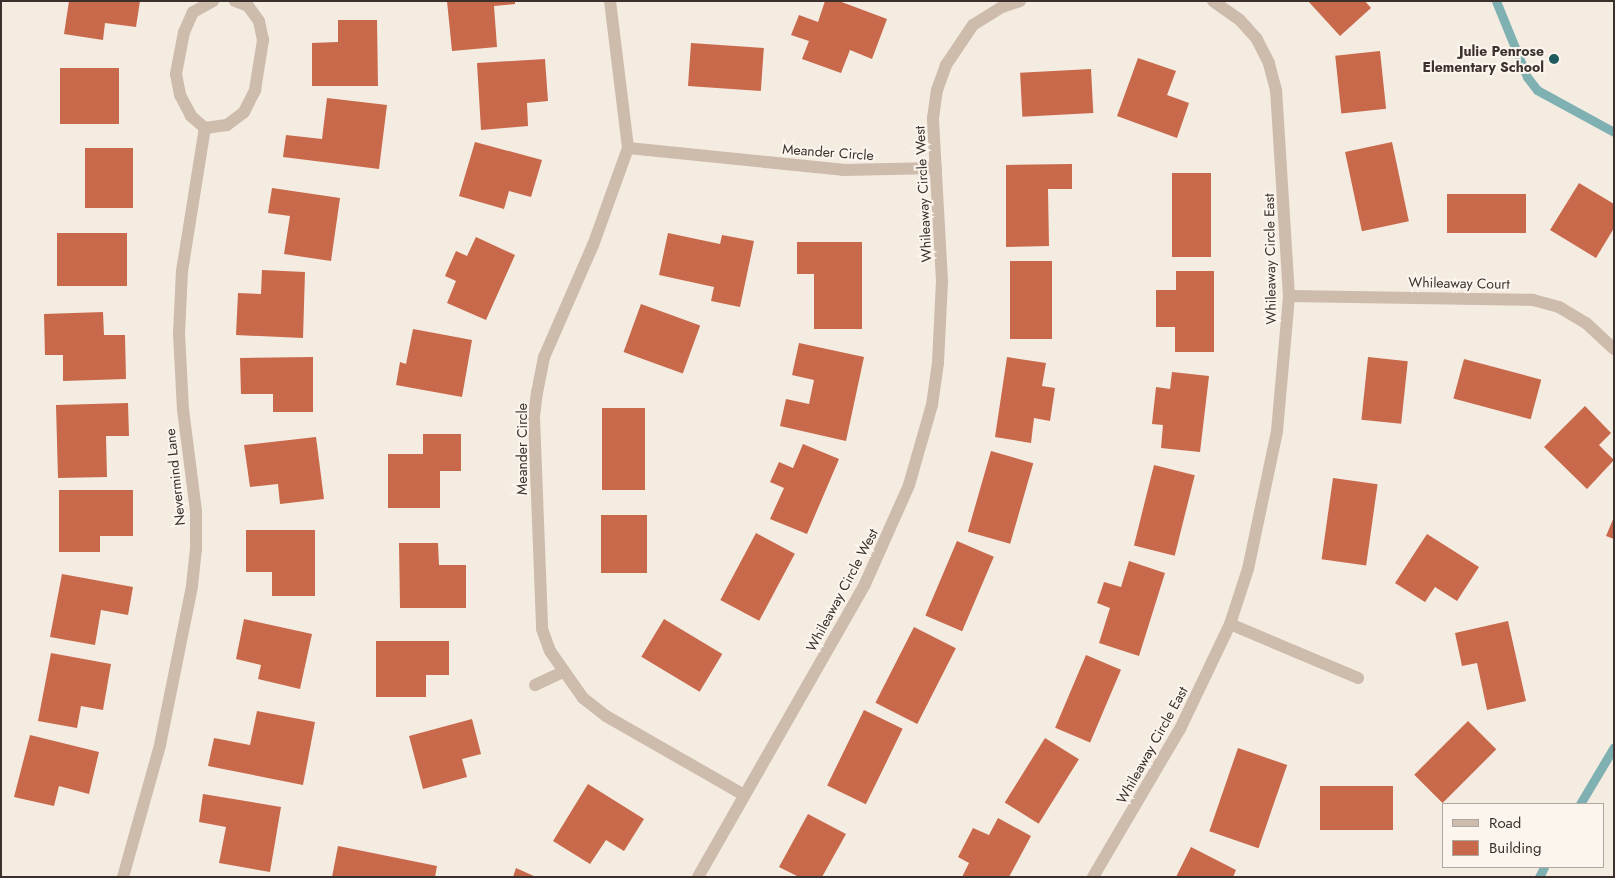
<!DOCTYPE html>
<html>
<head>
<meta charset="utf-8">
<style>
  body { margin:0 }
  #map { position:relative; width:1615px; height:878px; overflow:hidden; background:#f4ebe1; font-family:Jost,sans-serif }
  div>[style] { position:absolute }
  [style*='--x'] { left:calc(var(--x)*1px); top:calc(var(--y)*1px); width:calc(var(--w)*1px); rotate:calc(var(--a)*1deg) }
  .stream>* { height:9px; margin:-4.5px; padding:0 4.5px; transform-origin:4.5px; border-radius:4.5px; background:#7fb0b2 }
  .building>* { inset:0; background:#c8694b; transform-origin:0 0 }
  .minor>* { height:12px; margin:-6px; padding:0 6px; transform-origin:6px; border-radius:6px; background:#cdbbac }
  .dots>* { width:14px; height:14px; translate:-50% -50%; box-sizing:border-box; border:2px solid #fbf5ee; border-radius:50% }
  span { translate:-50% -50%; white-space:nowrap; text-align:center; line-height:1.15; -webkit-text-stroke:4px #fbf5ee; paint-order:stroke }
  .poi-label { font-size:14px; color:#3b302b; font-weight:700 }
  .right { translate:-100% -50%; text-align:right }
  .street-label { font-size:14px; color:#3b302b }
  .frame { position:absolute; inset:0; border:2px solid #3b302b; pointer-events:none }
  .legend { position:absolute; left:1442px; top:803px; width:162px; height:65px; box-sizing:border-box; background:#fbf5ee; border:1px solid #aea6a0; margin:0; padding:6px 9px; list-style:none; font-size:15px; color:#3b302b }
  .legend li { display:flex; align-items:center; gap:10px; height:25px }
  .legend b { width:25px; border:1px solid #aea6a0 }
</style>
</head>
<body>
<div id="map">
  <div class="stream">
    <div style="--x:1496;--y:1;--w:82;--a:67.8"></div>
    <div style="--x:1527;--y:77;--w:16;--a:52"></div>
    <div style="--x:1537;--y:90;--w:88;--a:28.6"></div>
    <div style="--x:1580;--y:804;--w:66;--a:-59.2"></div>
    <div style="--x:1539;--y:877;--w:11;--a:-63"></div>
  </div>
  <div class="building">
    <div style="clip-path:polygon(69px 1px,140px 1px,136px 27px,105px 23px,103px 40px,64px 34px)"></div>
    <div style="clip-path:polygon(447px 1px,515px 1px,515px 4px,494px 6px,497px 47px,452px 51px)"></div>
    <div style="clip-path:polygon(825px 1px,839px 1px,887px 19px,872px 59px,850px 50px,841px 73px,802px 59px,809px 41px,791px 35px,799px 15px,818px 22px)"></div>
    <div style="clip-path:polygon(1308px 1px,1365px 1px,1371px 8px,1340px 36px)"></div>
    <div style="clip-path:polygon(338px 20px,377px 20px,378px 86px,312px 86px,312px 43px,338px 42px)"></div>
    <div style="left:691px;top:43px;width:73px;height:43px;rotate:4deg"></div>
    <div style="left:1380px;top:51px;width:58px;height:45px;rotate:84deg"></div>
    <div style="clip-path:polygon(1138px 58px,1176px 71px,1167px 95px,1189px 103px,1177px 138px,1117px 116px)"></div>
    <div style="clip-path:polygon(545px 59px,548px 101px,527px 103px,528px 126px,481px 130px,477px 63px)"></div>
    <div style="left:60px;top:68px;width:59px;height:56px"></div>
    <div style="left:1091px;top:69px;width:44px;height:71px;rotate:87deg"></div>
    <div style="clip-path:polygon(327px 98px,387px 105px,379px 169px,283px 157px,286px 135px,322px 139px)"></div>
    <div style="clip-path:polygon(475px 142px,542px 160px,531px 197px,509px 191px,504px 209px,459px 196px)"></div>
    <div style="left:1392px;top:142px;width:81px;height:48px;rotate:78deg"></div>
    <div style="left:85px;top:148px;width:48px;height:60px"></div>
    <div style="clip-path:polygon(1072px 164px,1072px 189px,1048px 189px,1049px 246px,1006px 247px,1006px 165px)"></div>
    <div style="left:1172px;top:173px;width:39px;height:84px"></div>
    <div style="clip-path:polygon(1579px 183px,1614px 204px,1614px 228px,1596px 258px,1550px 230px)"></div>
    <div style="clip-path:polygon(272px 188px,340px 198px,331px 261px,284px 254px,290px 216px,268px 213px)"></div>
    <div style="left:1447px;top:194px;width:79px;height:39px"></div>
    <div style="left:57px;top:233px;width:70px;height:53px"></div>
    <div style="clip-path:polygon(668px 233px,720px 244px,722px 235px,754px 241px,740px 307px,711px 301px,714px 287px,659px 275px)"></div>
    <div style="clip-path:polygon(476px 237px,515px 255px,486px 320px,447px 303px,456px 281px,445px 276px,456px 251px,467px 256px)"></div>
    <div style="clip-path:polygon(797px 242px,862px 242px,862px 329px,814px 329px,814px 274px,797px 274px)"></div>
    <div style="left:1010px;top:261px;width:42px;height:78px"></div>
    <div style="clip-path:polygon(262px 270px,305px 272px,303px 338px,236px 335px,238px 293px,261px 294px)"></div>
    <div style="clip-path:polygon(1176px 271px,1214px 271px,1214px 352px,1175px 352px,1175px 327px,1156px 327px,1156px 290px,1176px 290px)"></div>
    <div style="left:641px;top:304px;width:63px;height:51px;rotate:20deg"></div>
    <div style="clip-path:polygon(103px 312px,104px 335px,125px 335px,126px 379px,63px 381px,63px 355px,45px 355px,44px 314px)"></div>
    <div style="clip-path:polygon(413px 329px,472px 340px,462px 397px,396px 385px,400px 362px,406px 364px)"></div>
    <div style="clip-path:polygon(799px 343px,864px 357px,846px 441px,780px 426px,786px 399px,809px 404px,814px 380px,792px 375px)"></div>
    <div style="clip-path:polygon(313px 357px,313px 412px,273px 412px,273px 394px,241px 394px,240px 358px)"></div>
    <div style="clip-path:polygon(1007px 357px,1046px 363px,1042px 386px,1055px 388px,1050px 421px,1034px 418px,1031px 443px,995px 437px)"></div>
    <div style="left:1368px;top:357px;width:40px;height:63px;rotate:6deg"></div>
    <div style="left:1464px;top:359px;width:80px;height:41px;rotate:15deg"></div>
    <div style="clip-path:polygon(1172px 372px,1209px 376px,1200px 452px,1161px 448px,1163px 425px,1152px 424px,1156px 387px,1170px 389px)"></div>
    <div style="clip-path:polygon(128px 403px,129px 436px,106px 436px,107px 477px,58px 478px,56px 405px)"></div>
    <div style="clip-path:polygon(1585px 406px,1611px 433px,1599px 445px,1614px 460px,1587px 489px,1544px 447px)"></div>
    <div style="left:602px;top:408px;width:43px;height:82px"></div>
    <div style="clip-path:polygon(423px 434px,461px 434px,461px 471px,440px 471px,440px 508px,388px 508px,388px 454px,423px 454px)"></div>
    <div style="clip-path:polygon(316px 437px,324px 499px,280px 504px,278px 484px,250px 487px,244px 445px)"></div>
    <div style="clip-path:polygon(803px 444px,839px 459px,807px 534px,770px 519px,784px 488px,770px 482px,779px 462px,793px 468px)"></div>
    <div style="left:991px;top:451px;width:44px;height:84px;rotate:16deg"></div>
    <div style="left:1154px;top:465px;width:42px;height:83px;rotate:14deg"></div>
    <div style="left:1333px;top:478px;width:45px;height:82px;rotate:8deg"></div>
    <div style="clip-path:polygon(59px 490px,133px 490px,133px 536px,100px 536px,100px 552px,59px 552px)"></div>
    <div style="left:601px;top:515px;width:46px;height:58px"></div>
    <div style="clip-path:polygon(1614px 517px,1614px 539px,1606px 536px)"></div>
    <div style="clip-path:polygon(246px 530px,315px 530px,315px 596px,272px 596px,272px 572px,246px 572px)"></div>
    <div style="left:756px;top:533px;width:44px;height:76px;rotate:28deg"></div>
    <div style="clip-path:polygon(1427px 534px,1479px 567px,1457px 601px,1435px 587px,1425px 602px,1395px 583px)"></div>
    <div style="left:957px;top:541px;width:40px;height:81px;rotate:23deg"></div>
    <div style="clip-path:polygon(399px 543px,438px 543px,439px 565px,466px 565px,466px 608px,400px 608px)"></div>
    <div style="clip-path:polygon(1129px 561px,1165px 573px,1139px 656px,1099px 643px,1110px 608px,1097px 603px,1104px 582px,1121px 587px)"></div>
    <div style="clip-path:polygon(62px 574px,133px 587px,128px 615px,101px 610px,95px 645px,50px 637px)"></div>
    <div style="clip-path:polygon(244px 619px,312px 634px,300px 689px,258px 679px,261px 665px,236px 659px)"></div>
    <div style="left:664px;top:619px;width:68px;height:44px;rotate:31deg"></div>
    <div style="clip-path:polygon(1508px 621px,1526px 701px,1487px 710px,1477px 663px,1462px 666px,1455px 633px)"></div>
    <div style="left:914px;top:627px;width:47px;height:85px;rotate:27deg"></div>
    <div style="clip-path:polygon(376px 641px,449px 641px,449px 675px,426px 675px,426px 697px,376px 697px)"></div>
    <div style="clip-path:polygon(51px 653px,111px 664px,103px 710px,81px 706px,77px 728px,38px 721px)"></div>
    <div style="left:1086px;top:655px;width:38px;height:79px;rotate:23deg"></div>
    <div style="left:864px;top:710px;width:43px;height:84px;rotate:26deg"></div>
    <div style="clip-path:polygon(257px 711px,315px 722px,303px 785px,208px 766px,214px 738px,250px 745px)"></div>
    <div style="clip-path:polygon(472px 719px,481px 754px,462px 759px,467px 777px,423px 789px,409px 736px)"></div>
    <div style="left:1468px;top:721px;width:40px;height:76px;rotate:45deg"></div>
    <div style="clip-path:polygon(30px 735px,99px 752px,89px 794px,59px 786px,54px 806px,14px 797px)"></div>
    <div style="left:1045px;top:738px;width:40px;height:76px;rotate:32deg"></div>
    <div style="left:1238px;top:748px;width:52px;height:88px;rotate:19deg"></div>
    <div style="clip-path:polygon(588px 784px,644px 819px,624px 851px,606px 840px,590px 864px,553px 841px)"></div>
    <div style="left:1320px;top:786px;width:73px;height:44px"></div>
    <div style="clip-path:polygon(203px 794px,281px 807px,270px 872px,219px 863px,226px 827px,199px 822px)"></div>
    <div style="clip-path:polygon(808px 814px,846px 834px,822px 877px,799px 877px,779px 867px)"></div>
    <div style="clip-path:polygon(998px 818px,1031px 836px,1009px 877px,962px 877px,969px 863px,958px 857px,973px 828px,989px 835px)"></div>
    <div style="clip-path:polygon(338px 846px,437px 866px,435px 877px,332px 877px)"></div>
    <div style="clip-path:polygon(1191px 847px,1236px 870px,1233px 877px,1176px 877px)"></div>
    <div style="clip-path:polygon(516px 868px,536px 877px,513px 877px)"></div>
  </div>
  <div class="minor">
    <div style="--x:213;--y:1;--w:23;--a:151"></div>
    <div style="--x:193;--y:12;--w:22;--a:114"></div>
    <div style="--x:184;--y:32;--w:43;--a:100.8"></div>
    <div style="--x:176;--y:74;--w:21;--a:79"></div>
    <div style="--x:180;--y:95;--w:24;--a:62"></div>
    <div style="--x:191;--y:116;--w:18;--a:41"></div>
    <div style="--x:205;--y:128;--w:22;--a:-8"></div>
    <div style="--x:227;--y:125;--w:21;--a:-37"></div>
    <div style="--x:244;--y:112;--w:25;--a:-63"></div>
    <div style="--x:255;--y:90;--w:51;--a:-80.9"></div>
    <div style="--x:263;--y:40;--w:19;--a:-102"></div>
    <div style="--x:259;--y:21;--w:19;--a:-126"></div>
    <div style="--x:248;--y:6;--w:14;--a:-159"></div>
    <div style="--x:610;--y:1;--w:148;--a:83"></div>
    <div style="--x:628;--y:148;--w:103;--a:109.8"></div>
    <div style="--x:593;--y:245;--w:122;--a:113.6"></div>
    <div style="--x:544;--y:357;--w:36;--a:101"></div>
    <div style="--x:537;--y:392;--w:25;--a:97"></div>
    <div style="--x:534;--y:417;--w:212;--a:87.8"></div>
    <div style="--x:542;--y:629;--w:23;--a:70"></div>
    <div style="--x:550;--y:651;--w:57;--a:54.9"></div>
    <div style="--x:583;--y:698;--w:29;--a:38"></div>
    <div style="--x:606;--y:716;--w:159;--a:29.8"></div>
    <div style="--x:628;--y:148;--w:216;--a:5.8"></div>
    <div style="--x:843;--y:170;--w:93;--a:-1.2"></div>
    <div style="--x:1289;--y:296;--w:244;--a:0.9"></div>
    <div style="--x:1533;--y:300;--w:27;--a:15"></div>
    <div style="--x:1559;--y:307;--w:31;--a:31"></div>
    <div style="--x:1586;--y:323;--w:38;--a:43"></div>
    <div style="--x:1230;--y:624;--w:139;--a:22.9"></div>
    <div style="--x:535;--y:685;--w:31;--a:-25"></div>
    <div style="--x:123;--y:877;--w:137;--a:-74.3"></div>
    <div style="--x:160;--y:745;--w:162;--a:-78.6"></div>
    <div style="--x:192;--y:586;--w:36;--a:-84"></div>
    <div style="--x:196;--y:550;--w:39;--a:-90"></div>
    <div style="--x:196;--y:511;--w:102;--a:-97.3"></div>
    <div style="--x:183;--y:410;--w:76;--a:-93"></div>
    <div style="--x:179;--y:334;--w:63;--a:-87.3"></div>
    <div style="--x:182;--y:271;--w:145;--a:-80.9"></div>
    <div style="--x:698;--y:877;--w:337;--a:-60.3"></div>
    <div style="--x:865;--y:584;--w:108;--a:-66"></div>
    <div style="--x:909;--y:485;--w:83;--a:-74"></div>
    <div style="--x:932;--y:405;--w:42;--a:-81.9"></div>
    <div style="--x:938;--y:363;--w:82;--a:-87.2"></div>
    <div style="--x:942;--y:281;--w:163;--a:-93.2"></div>
    <div style="--x:933;--y:118;--w:28;--a:-82"></div>
    <div style="--x:937;--y:90;--w:27;--a:-70"></div>
    <div style="--x:946;--y:65;--w:48;--a:-56"></div>
    <div style="--x:973;--y:25;--w:34;--a:-32"></div>
    <div style="--x:1002;--y:7;--w:19;--a:-18"></div>
    <div style="--x:1093;--y:877;--w:172;--a:-59.6"></div>
    <div style="--x:1180;--y:729;--w:116;--a:-64.5"></div>
    <div style="--x:1230;--y:624;--w:58;--a:-71.9"></div>
    <div style="--x:1248;--y:569;--w:141;--a:-78.1"></div>
    <div style="--x:1277;--y:431;--w:136;--a:-84.9"></div>
    <div style="--x:1289;--y:296;--w:206;--a:-93.6"></div>
    <div style="--x:1276;--y:90;--w:28;--a:-105"></div>
    <div style="--x:1269;--y:63;--w:27;--a:-117"></div>
    <div style="--x:1257;--y:39;--w:25;--a:-132"></div>
    <div style="--x:1240;--y:20;--w:33;--a:-145"></div>
  </div>
  <div class="dots">
    <div style="left:1554px;top:59px;background:#1f5a5e"></div>
  </div>
  <div class="poi-label">
    <span class="right" style="left:1544px;top:59px">Julie Penrose<br>Elementary School</span>
  </div>
  <div class="street-label">
    <span style="left:828px;top:152px;rotate:4deg">Meander Circle</span>
    <span style="left:923px;top:194px;rotate:-93deg">Whileaway Circle West</span>
    <span style="left:1270px;top:259px;rotate:-91deg">Whileaway Circle East</span>
    <span style="left:1459px;top:283px;rotate:1deg">Whileaway Court</span>
    <span style="left:522px;top:449px;rotate:-90deg">Meander Circle</span>
    <span style="left:175px;top:477px;rotate:-96deg">Nevermind Lane</span>
    <span style="left:842px;top:590px;rotate:-62deg">Whileaway Circle West</span>
    <span style="left:1152px;top:745px;rotate:-61deg">Whileaway Circle East</span>
  </div>
  <div class="frame"></div>
  <ul class="legend">
  <li><b style="height:6px;background:#cdbbac"></b>Road</li>
  <li><b style="height:14px;background:#c8694b"></b>Building</li>
  </ul>
</div>
</body>
</html>
